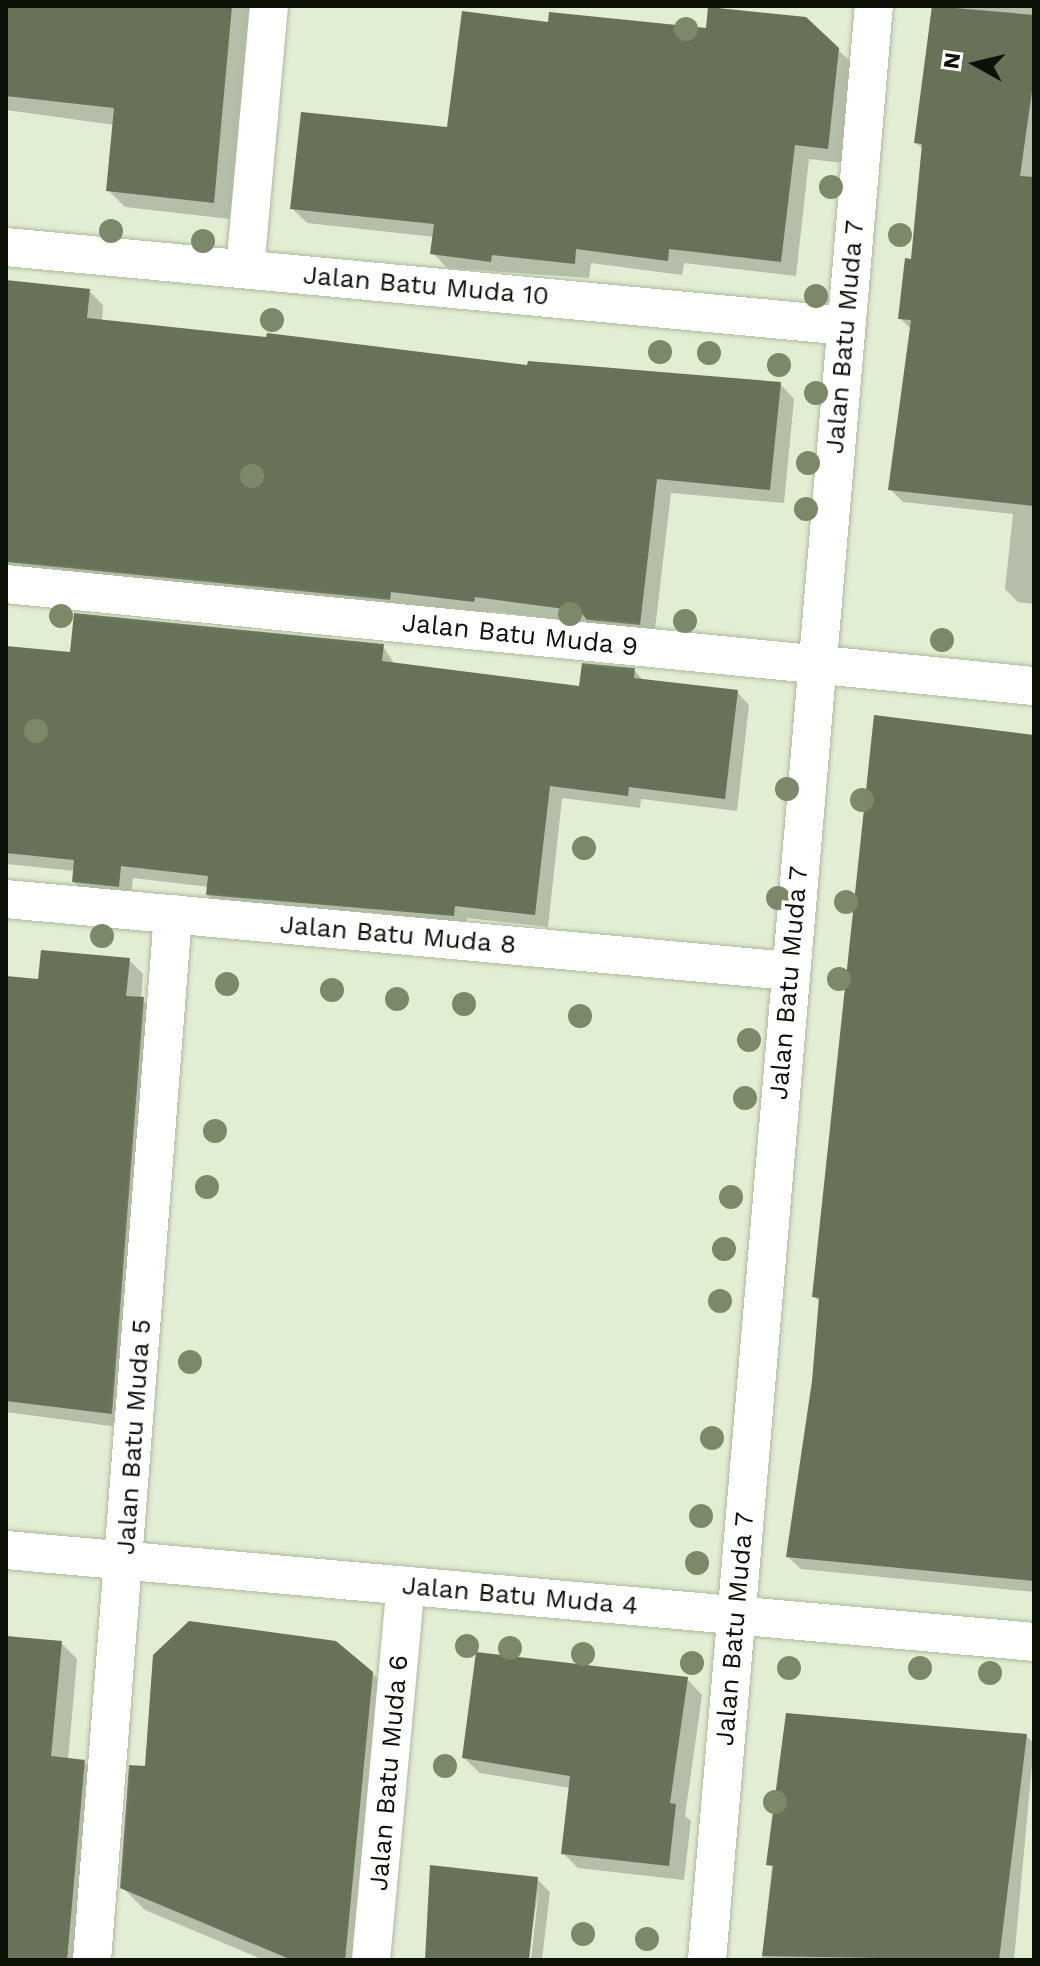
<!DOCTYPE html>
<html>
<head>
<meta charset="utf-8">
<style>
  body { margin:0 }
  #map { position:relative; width:1040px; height:1966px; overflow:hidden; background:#e2eed3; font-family:"Work Sans",sans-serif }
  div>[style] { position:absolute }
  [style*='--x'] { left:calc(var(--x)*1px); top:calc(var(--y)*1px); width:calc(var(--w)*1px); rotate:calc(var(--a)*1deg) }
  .shadow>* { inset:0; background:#0003 }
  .building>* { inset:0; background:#677259 }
  .roads { filter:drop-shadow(0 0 2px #aeba9f) drop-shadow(0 0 2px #aeba9f) }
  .minor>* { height:38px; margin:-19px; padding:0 19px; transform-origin:19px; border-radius:19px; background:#fff }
  .trees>* { width:24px; height:24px; margin:-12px; border-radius:50%; background:#7c8969 }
  span { translate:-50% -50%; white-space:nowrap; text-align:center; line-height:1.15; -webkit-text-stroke:7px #fff; paint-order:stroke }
  .street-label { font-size:26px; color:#0d1108 }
  .frame { position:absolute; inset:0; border:8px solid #0d1108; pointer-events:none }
  .north { position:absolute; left:936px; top:24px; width:80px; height:80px; -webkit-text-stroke:6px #fff; paint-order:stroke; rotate:278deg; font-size:22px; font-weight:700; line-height:32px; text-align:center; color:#0d1108 }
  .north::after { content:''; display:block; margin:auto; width:28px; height:36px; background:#0d1108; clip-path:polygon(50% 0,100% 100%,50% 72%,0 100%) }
</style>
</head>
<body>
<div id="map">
  <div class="shadow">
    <div style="clip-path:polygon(6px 6px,251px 6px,230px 219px,125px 207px,108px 190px,115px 125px,6px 110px)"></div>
    <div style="clip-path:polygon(932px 6px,1034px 6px,1034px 604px,1018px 602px,1005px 589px,1013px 514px,903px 502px,890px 489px,912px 330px,900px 318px,912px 261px,924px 150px,916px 143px)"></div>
    <div style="clip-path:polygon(550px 24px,837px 49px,853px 64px,843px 163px,809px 159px,796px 276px,684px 263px,682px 275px,591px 263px,589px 278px,447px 268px,433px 253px,435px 237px,307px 223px,292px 208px,449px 129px)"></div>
    <div style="clip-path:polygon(6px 282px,89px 291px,103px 305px,102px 322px,529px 367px,780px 384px,794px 399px,784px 503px,671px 493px,654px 638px,595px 624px,489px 611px,488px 616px,6px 574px)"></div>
    <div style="clip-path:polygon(383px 646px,395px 665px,581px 689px,634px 670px,645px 682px,737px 692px,749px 705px,737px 811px,641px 799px,640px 808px,562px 798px,548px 927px,467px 918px,466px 928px,220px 907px,208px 895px,209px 887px,133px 878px,131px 899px,87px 894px,74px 882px,75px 871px,6px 864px,6px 648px,72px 654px)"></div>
    <div style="clip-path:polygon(1034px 736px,1034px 1592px,801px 1569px,788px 1557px,814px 1381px,821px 1303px,814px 1296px)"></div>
    <div style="clip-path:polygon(129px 960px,143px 974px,141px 999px,157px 1014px,126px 1428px,6px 1412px,6px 978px,40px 982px)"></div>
    <div style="clip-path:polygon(6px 1636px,61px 1643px,77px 1659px,68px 1760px,84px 1762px,101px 1778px,84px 1960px,6px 1960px)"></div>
    <div style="clip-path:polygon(372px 1673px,395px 1696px,369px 1960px,264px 1960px,145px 1910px,122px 1887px,146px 1769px)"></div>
    <div style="clip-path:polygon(687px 1679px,702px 1695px,685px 1816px,691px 1821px,684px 1880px,578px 1868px,563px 1853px,570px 1788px,480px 1773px,464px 1758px)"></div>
    <div style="clip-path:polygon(788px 1715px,1026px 1736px,1034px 1743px,1014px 1960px,762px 1960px)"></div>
    <div style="clip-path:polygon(432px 1867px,537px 1879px,550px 1892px,542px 1960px,531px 1960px,539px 1887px,527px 1960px,426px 1960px)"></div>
  </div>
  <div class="building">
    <div style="clip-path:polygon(6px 6px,232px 6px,214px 203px,106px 191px,114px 108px,6px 96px)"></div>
    <div style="clip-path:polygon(932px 6px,1034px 15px,1034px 77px,1020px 176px,1034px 177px,1034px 506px,888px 490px,911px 320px,898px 319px,905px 258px,911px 259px,922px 144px,914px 143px)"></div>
    <div style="clip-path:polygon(708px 7px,806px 17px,839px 48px,828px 149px,795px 145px,781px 262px,669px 249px,668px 261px,576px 249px,575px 264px,492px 255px,491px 262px,430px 254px,434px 224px,290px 209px,301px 112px,447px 127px,462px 11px,548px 22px,549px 12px,706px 28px)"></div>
    <div style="clip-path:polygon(6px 280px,90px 289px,87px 318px,266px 337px,267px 333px,527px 365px,528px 361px,781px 382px,770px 490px,657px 479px,640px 625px,587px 620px,580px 611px,475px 597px,474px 602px,391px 592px,390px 600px,6px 562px)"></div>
    <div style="clip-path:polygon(74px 613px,384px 644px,382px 661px,579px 686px,582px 663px,635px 668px,634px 678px,738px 690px,725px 799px,629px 787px,628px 796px,550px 786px,535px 915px,455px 906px,454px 916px,206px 895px,208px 876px,121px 866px,119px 887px,72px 882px,74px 860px,6px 853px,6px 646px,70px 652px)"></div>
    <div style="clip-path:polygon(874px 715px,1034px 735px,1034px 1581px,786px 1557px,812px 1381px,819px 1298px,812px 1297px)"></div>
    <div style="clip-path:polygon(41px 950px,130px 958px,126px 996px,144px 997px,112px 1414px,6px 1401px,6px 976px,38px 979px)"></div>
    <div style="clip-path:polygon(189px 1621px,336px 1641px,373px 1672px,345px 1960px,292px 1960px,120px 1888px,129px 1765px,145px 1766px,153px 1655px)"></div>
    <div style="clip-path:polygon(6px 1636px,62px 1641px,51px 1756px,85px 1760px,67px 1960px,6px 1960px)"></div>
    <div style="clip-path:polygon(476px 1652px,688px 1677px,670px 1803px,676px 1804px,669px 1866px,561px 1854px,570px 1776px,462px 1758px)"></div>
    <div style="clip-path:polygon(786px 1713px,1027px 1734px,999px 1960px,762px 1956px,773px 1866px,766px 1865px)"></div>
    <div style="clip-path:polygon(430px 1865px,538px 1877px,529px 1960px,425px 1960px)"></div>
  </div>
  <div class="roads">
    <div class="minor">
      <div style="--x:6;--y:247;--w:844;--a:5.37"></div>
      <div style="--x:245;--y:269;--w:264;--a:-84.8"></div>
      <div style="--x:6;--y:584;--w:1033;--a:5.67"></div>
      <div style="--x:6;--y:899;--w:786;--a:5.25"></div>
      <div style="--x:6;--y:1550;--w:1032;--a:5.11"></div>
      <div style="--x:92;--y:1960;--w:1049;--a:-85.57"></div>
      <div style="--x:371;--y:1960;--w:376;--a:-84.7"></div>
      <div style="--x:707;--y:1960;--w:1961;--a:-85.12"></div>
    </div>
  </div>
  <div class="trees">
    <div style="left:686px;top:29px"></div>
    <div style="left:831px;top:187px"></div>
    <div style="left:111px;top:231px"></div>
    <div style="left:900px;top:235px"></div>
    <div style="left:203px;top:241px"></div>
    <div style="left:816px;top:296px"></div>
    <div style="left:272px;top:320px"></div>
    <div style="left:660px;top:352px"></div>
    <div style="left:709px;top:353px"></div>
    <div style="left:779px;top:365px"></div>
    <div style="left:816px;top:393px"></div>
    <div style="left:808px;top:463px"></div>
    <div style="left:252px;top:476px"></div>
    <div style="left:806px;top:509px"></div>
    <div style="left:570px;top:614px"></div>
    <div style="left:61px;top:616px"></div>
    <div style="left:685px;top:621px"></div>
    <div style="left:942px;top:640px"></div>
    <div style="left:36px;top:731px"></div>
    <div style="left:787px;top:789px"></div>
    <div style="left:862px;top:800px"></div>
    <div style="left:584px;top:848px"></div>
    <div style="left:778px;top:898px"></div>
    <div style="left:846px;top:902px"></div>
    <div style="left:102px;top:936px"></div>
    <div style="left:839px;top:979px"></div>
    <div style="left:227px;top:984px"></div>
    <div style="left:332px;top:990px"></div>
    <div style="left:397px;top:999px"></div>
    <div style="left:464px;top:1004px"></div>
    <div style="left:580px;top:1016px"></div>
    <div style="left:749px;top:1040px"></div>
    <div style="left:745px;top:1098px"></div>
    <div style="left:215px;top:1131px"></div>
    <div style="left:207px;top:1187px"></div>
    <div style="left:731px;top:1197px"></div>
    <div style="left:724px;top:1249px"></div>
    <div style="left:720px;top:1301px"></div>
    <div style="left:190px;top:1362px"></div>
    <div style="left:712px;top:1438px"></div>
    <div style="left:701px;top:1516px"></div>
    <div style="left:697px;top:1563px"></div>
    <div style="left:467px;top:1646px"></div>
    <div style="left:510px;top:1648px"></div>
    <div style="left:583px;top:1654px"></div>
    <div style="left:692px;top:1663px"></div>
    <div style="left:789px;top:1668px"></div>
    <div style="left:920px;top:1668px"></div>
    <div style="left:990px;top:1673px"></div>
    <div style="left:445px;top:1766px"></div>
    <div style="left:775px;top:1802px"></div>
    <div style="left:583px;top:1934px"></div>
    <div style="left:647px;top:1939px"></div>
  </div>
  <div class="street-label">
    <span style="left:426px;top:286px;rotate:5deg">Jalan Batu Muda 10</span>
    <span style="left:845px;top:337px;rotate:-85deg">Jalan Batu Muda 7</span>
    <span style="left:520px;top:635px;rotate:6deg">Jalan Batu Muda 9</span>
    <span style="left:398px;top:935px;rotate:5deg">Jalan Batu Muda 8</span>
    <span style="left:789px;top:983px;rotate:-85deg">Jalan Batu Muda 7</span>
    <span style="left:134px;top:1437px;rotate:-86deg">Jalan Batu Muda 5</span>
    <span style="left:520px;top:1596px;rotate:5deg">Jalan Batu Muda 4</span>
    <span style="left:735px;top:1629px;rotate:-85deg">Jalan Batu Muda 7</span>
    <span style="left:389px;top:1773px;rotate:-85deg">Jalan Batu Muda 6</span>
  </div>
  <div class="frame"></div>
  <div class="north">N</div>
</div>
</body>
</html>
